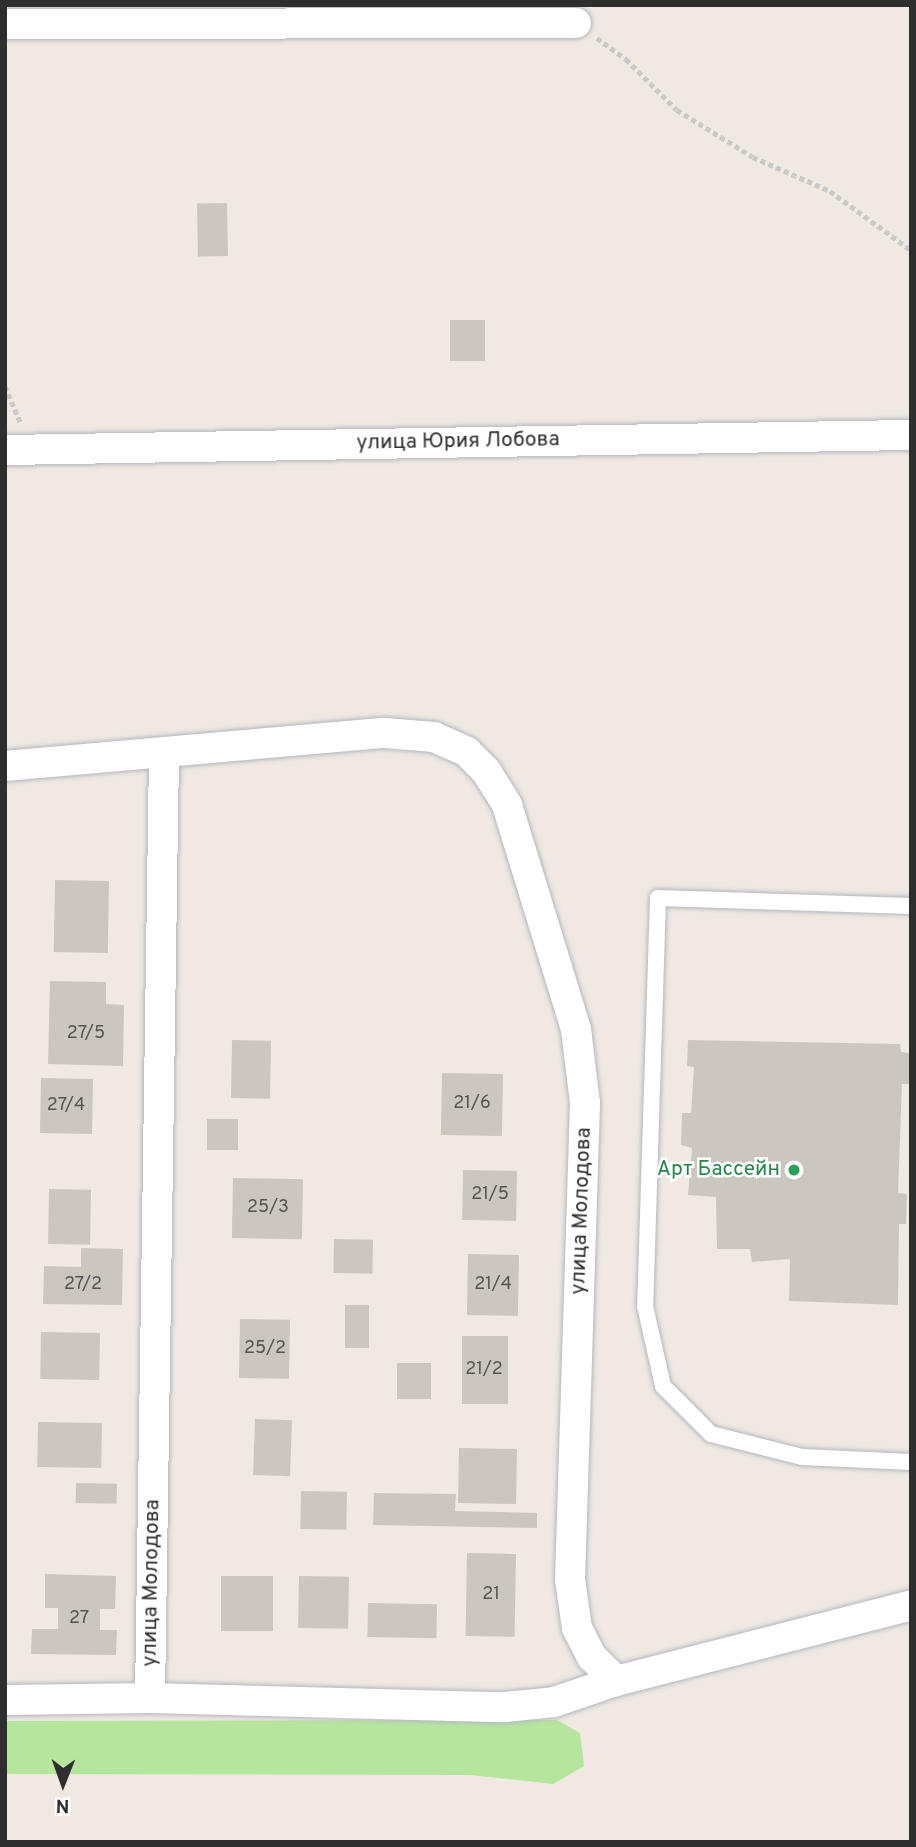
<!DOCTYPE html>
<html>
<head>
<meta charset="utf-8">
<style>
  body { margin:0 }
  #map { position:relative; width:916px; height:1847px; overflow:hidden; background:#efe9e1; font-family:Overpass,sans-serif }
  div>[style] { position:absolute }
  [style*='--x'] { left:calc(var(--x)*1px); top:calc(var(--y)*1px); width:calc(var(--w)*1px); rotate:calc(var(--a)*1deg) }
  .green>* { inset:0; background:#b6e59e }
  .building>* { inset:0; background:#cbc7bf; transform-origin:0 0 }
  .path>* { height:4.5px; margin-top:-2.25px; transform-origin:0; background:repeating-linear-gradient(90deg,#c9c9c9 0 5px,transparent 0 8.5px) }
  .roads { filter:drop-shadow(0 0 2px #b4b7c1) drop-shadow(0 0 2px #b4b7c1) }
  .lane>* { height:16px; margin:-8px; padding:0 8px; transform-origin:8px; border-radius:8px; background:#fff }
  .street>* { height:30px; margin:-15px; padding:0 15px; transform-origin:15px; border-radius:15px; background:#fff }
  .dots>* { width:19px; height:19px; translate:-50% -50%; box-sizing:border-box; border:4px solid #fff; border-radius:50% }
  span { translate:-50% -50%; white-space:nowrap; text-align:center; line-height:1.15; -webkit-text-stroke:5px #fff; paint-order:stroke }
  .number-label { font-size:18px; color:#555452 }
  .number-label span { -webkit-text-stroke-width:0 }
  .street-label { font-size:21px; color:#2e2e2e }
  .leisure-label { font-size:21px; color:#27864d }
  .right { translate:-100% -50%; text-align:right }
  .frame { position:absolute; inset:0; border:7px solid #2e2e2e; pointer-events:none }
  .north { position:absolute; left:28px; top:1749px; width:70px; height:70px; -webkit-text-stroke:5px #fff; paint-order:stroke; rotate:181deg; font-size:19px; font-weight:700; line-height:28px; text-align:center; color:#2e2e2e }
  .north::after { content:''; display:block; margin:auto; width:24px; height:32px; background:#2e2e2e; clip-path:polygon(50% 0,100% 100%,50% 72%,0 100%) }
</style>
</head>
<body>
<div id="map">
  <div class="green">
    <div style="clip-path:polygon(557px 1720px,580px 1733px,584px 1766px,553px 1784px,470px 1775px,5px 1774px,5px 1721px)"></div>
  </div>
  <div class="building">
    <div style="left:227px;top:203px;width:53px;height:30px;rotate:89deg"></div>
    <div style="left:450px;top:320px;width:35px;height:41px"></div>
    <div style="left:55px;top:880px;width:54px;height:72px;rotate:1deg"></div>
    <div style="clip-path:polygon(50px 981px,106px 982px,106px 1004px,124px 1005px,123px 1066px,48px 1064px)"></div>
    <div style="left:232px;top:1040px;width:39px;height:58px;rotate:1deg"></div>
    <div style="clip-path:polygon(688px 1040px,900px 1044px,901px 1052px,909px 1053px,909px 1084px,902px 1084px,898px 1193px,907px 1194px,906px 1224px,899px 1224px,898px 1305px,789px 1301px,790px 1259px,752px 1262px,750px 1249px,717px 1249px,716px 1197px,688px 1195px,692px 1148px,681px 1145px,682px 1113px,691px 1113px,694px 1067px,687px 1066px)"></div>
    <div style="left:442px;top:1073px;width:61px;height:62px;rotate:1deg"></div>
    <div style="left:41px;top:1078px;width:52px;height:55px;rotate:1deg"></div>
    <div style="left:207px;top:1119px;width:31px;height:31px"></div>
    <div style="left:463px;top:1170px;width:54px;height:50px;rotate:1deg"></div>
    <div style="left:233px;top:1178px;width:70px;height:60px;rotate:1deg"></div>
    <div style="left:49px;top:1189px;width:42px;height:55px;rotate:1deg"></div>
    <div style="left:334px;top:1239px;width:39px;height:34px;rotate:1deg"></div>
    <div style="clip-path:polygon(81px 1248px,123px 1249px,122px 1305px,43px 1304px,44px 1266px,81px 1267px)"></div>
    <div style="left:468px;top:1254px;width:51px;height:61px;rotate:1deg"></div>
    <div style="left:345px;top:1305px;width:24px;height:43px"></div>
    <div style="left:240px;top:1319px;width:50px;height:59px;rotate:1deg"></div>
    <div style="left:41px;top:1332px;width:59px;height:47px;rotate:1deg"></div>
    <div style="left:462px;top:1336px;width:46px;height:68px"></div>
    <div style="left:397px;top:1363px;width:34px;height:36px"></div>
    <div style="left:255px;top:1419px;width:37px;height:56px;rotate:2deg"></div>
    <div style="left:38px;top:1422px;width:64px;height:45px;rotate:1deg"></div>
    <div style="left:459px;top:1448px;width:58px;height:55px;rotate:1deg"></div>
    <div style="left:76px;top:1483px;width:41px;height:20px;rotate:1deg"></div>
    <div style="left:301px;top:1491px;width:46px;height:38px;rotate:1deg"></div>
    <div style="clip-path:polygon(374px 1493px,456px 1494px,455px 1511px,537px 1513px,537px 1528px,373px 1525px)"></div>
    <div style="left:467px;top:1553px;width:49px;height:83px;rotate:1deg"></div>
    <div style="clip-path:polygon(45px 1574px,116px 1576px,115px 1609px,100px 1609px,100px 1630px,117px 1630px,116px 1655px,31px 1654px,32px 1629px,58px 1629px,58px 1608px,45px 1608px)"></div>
    <div style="left:221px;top:1576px;width:52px;height:55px"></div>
    <div style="left:299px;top:1576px;width:50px;height:52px;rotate:1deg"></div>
    <div style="left:368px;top:1603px;width:69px;height:34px;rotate:1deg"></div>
  </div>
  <div class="path">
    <div style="--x:597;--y:38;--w:36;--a:36"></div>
    <div style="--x:626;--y:59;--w:72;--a:45"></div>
    <div style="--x:677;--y:110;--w:89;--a:31.7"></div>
    <div style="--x:753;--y:157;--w:84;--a:23.8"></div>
    <div style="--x:830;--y:191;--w:100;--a:36.1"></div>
    <div style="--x:5;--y:386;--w:39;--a:67"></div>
  </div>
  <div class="roads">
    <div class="lane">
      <div style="--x:911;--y:906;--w:253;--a:-178.2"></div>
      <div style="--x:658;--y:898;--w:408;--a:91.8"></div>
      <div style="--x:645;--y:1306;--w:82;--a:77.3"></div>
      <div style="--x:663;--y:1386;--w:68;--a:45"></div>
      <div style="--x:711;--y:1434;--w:94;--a:14.2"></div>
      <div style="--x:802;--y:1457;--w:109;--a:2.6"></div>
    </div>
    <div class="street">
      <div style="--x:5;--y:24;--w:571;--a:-0.1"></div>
      <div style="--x:5;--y:450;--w:906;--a:-0.95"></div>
      <div style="--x:5;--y:766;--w:381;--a:-5"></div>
      <div style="--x:385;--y:733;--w:49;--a:4.7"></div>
      <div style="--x:434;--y:737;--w:36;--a:24"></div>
      <div style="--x:467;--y:752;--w:27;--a:45"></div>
      <div style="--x:486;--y:771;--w:40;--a:58"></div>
      <div style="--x:507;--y:805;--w:234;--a:72.9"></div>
      <div style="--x:576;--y:1029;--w:75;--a:83.1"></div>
      <div style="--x:585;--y:1103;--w:476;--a:91.8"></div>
      <div style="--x:570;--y:1579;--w:49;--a:81.9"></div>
      <div style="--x:577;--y:1628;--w:33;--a:63"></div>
      <div style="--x:592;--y:1657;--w:34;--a:45"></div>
      <div style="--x:150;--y:1698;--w:945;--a:-89.15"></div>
      <div style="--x:5;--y:1700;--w:145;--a:-0.8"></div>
      <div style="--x:150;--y:1698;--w:355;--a:1.5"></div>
      <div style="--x:505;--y:1707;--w:49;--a:-5.8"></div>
      <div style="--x:554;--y:1702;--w:65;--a:-18.7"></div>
      <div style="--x:616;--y:1681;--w:305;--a:-14.4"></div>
    </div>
  </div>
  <div class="dots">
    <div style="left:794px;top:1170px;background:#2e9e5b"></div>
  </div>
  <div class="number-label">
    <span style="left:86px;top:1034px">27/5</span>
    <span style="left:472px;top:1104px">21/6</span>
    <span style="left:66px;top:1106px">27/4</span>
    <span style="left:490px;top:1195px">21/5</span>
    <span style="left:268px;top:1208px">25/3</span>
    <span style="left:83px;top:1285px">27/2</span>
    <span style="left:493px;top:1285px">21/4</span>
    <span style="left:265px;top:1349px">25/2</span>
    <span style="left:484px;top:1370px">21/2</span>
    <span style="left:491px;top:1595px">21</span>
    <span style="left:79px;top:1619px">27</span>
  </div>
  <div class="street-label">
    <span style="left:458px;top:442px;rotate:-1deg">улица Юрия Лобова</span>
    <span style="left:582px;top:1211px;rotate:-88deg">улица Молодова</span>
    <span style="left:152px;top:1583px;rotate:-89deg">улица Молодова</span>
  </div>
  <div class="leisure-label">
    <span class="right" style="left:780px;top:1170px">Арт Бассейн</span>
  </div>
  <div class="frame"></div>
  <div class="north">N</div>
</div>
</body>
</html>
